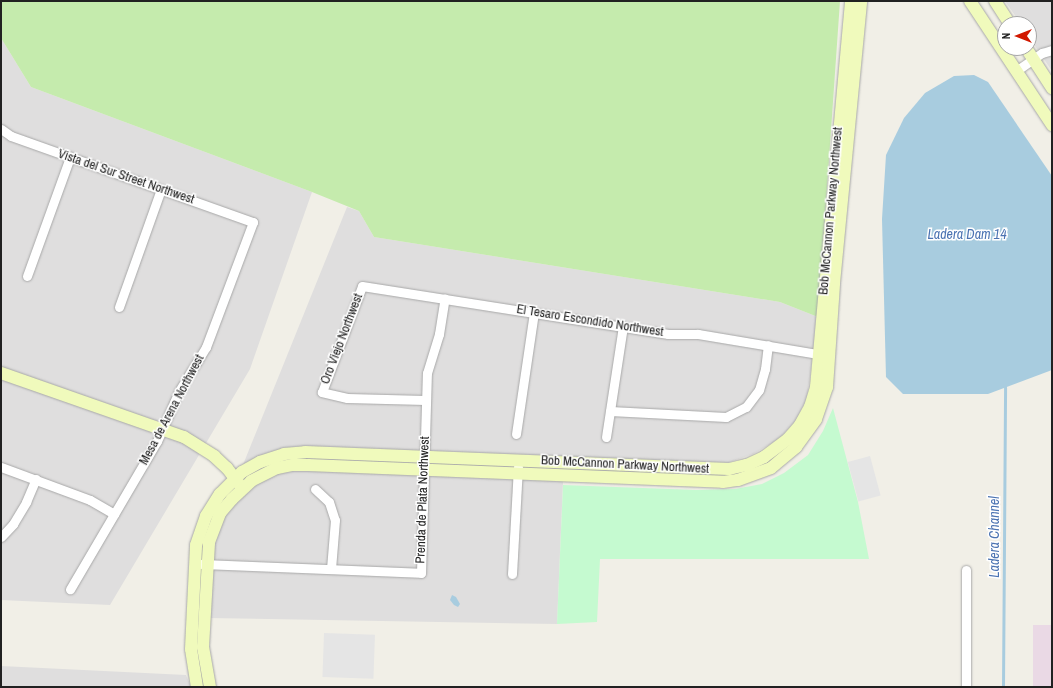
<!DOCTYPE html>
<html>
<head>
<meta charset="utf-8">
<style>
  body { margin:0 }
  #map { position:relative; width:1053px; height:688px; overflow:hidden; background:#f1efe7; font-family:"Archivo Narrow",sans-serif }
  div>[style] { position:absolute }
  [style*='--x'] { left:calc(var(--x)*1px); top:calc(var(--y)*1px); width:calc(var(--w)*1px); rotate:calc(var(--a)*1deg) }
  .residential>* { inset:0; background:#dfdede }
  .industrial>* { inset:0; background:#ead9e5; transform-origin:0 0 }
  .grass>* { inset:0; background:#c5ebad }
  .park>* { inset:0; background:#c5fad0 }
  .parking>* { inset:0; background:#e5e5e5; transform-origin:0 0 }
  .water>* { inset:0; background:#a8ccdf }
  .stream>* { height:2.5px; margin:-1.25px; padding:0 1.25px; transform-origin:1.25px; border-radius:1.25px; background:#a8ccdf }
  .roads { filter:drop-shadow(0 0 1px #a8a8a8) drop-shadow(0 0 1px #a8a8a8) }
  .street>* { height:9px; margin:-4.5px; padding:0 4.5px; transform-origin:4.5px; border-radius:4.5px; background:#fff }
  .secondary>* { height:12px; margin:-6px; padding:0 6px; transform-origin:6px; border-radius:6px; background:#f0fabc }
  span { translate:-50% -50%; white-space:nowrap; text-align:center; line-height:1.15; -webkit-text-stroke:3px #fff; paint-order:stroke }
  .street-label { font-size:13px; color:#212121 }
  .water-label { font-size:14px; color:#4b73b2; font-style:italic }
  .frame { position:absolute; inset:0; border:2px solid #212121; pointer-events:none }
  .north { position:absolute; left:997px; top:16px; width:40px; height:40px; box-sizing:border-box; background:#fff; border:1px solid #a6a6a6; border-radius:50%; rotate:270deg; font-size:11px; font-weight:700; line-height:16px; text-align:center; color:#212121 }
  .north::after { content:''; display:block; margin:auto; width:14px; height:18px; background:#d11800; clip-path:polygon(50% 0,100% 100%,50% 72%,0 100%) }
</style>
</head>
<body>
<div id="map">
  <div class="residential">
    <div style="clip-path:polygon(1005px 1px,1052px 1px,1052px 71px,1029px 37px,1029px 24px,1021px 24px)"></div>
    <div style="clip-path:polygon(1px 38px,31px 87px,312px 192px,250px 369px,110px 605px,1px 600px)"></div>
    <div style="clip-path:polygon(347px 207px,359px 211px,374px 237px,780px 302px,818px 317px,807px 398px,796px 420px,779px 439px,753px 454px,724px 464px,564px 458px,557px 624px,208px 618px,213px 539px)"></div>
    <div style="clip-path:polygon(1px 666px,186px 675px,191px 687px,1px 687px)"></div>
  </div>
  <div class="industrial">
    <div style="left:1033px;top:625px;width:19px;height:62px"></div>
  </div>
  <div class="grass">
    <div style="clip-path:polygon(1px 1px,840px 1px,818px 317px,780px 302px,374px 237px,359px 211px,312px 192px,31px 87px,1px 38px)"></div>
  </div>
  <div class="park">
    <div style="clip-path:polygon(833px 408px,858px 502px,869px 559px,600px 559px,597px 622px,557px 624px,563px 485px,696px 490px,735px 489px,762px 484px,784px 473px,808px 455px,823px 431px)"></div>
  </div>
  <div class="parking">
    <div style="left:870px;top:456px;width:41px;height:23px;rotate:75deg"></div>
    <div style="left:324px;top:633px;width:51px;height:44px;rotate:2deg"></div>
  </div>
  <div class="water">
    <div style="clip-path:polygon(974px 75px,988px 82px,1052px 176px,1052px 370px,988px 394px,903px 394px,886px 377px,882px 219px,886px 155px,904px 118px,925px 93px,954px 76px)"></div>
    <div style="clip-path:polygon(452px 595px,456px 597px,460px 604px,458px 607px,454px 605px,450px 600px)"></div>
  </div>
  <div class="stream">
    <div style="--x:1003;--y:687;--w:299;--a:-89.6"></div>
  </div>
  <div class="roads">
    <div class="street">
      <div style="--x:1016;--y:71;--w:32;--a:-35"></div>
      <div style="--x:1042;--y:53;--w:10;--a:-17"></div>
      <div style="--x:1;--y:129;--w:12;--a:35"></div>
      <div style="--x:11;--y:136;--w:257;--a:19.6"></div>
      <div style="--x:253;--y:222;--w:134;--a:110.6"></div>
      <div style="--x:206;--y:347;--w:52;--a:121.5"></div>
      <div style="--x:179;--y:391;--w:55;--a:113.7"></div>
      <div style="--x:157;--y:441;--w:172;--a:120.4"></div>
      <div style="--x:27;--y:276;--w:127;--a:-70.1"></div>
      <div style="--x:119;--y:307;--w:125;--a:-70.4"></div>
      <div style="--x:425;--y:400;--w:78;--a:-178.5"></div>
      <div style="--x:347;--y:398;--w:26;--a:-167"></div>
      <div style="--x:322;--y:392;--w:113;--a:-69.3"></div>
      <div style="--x:362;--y:286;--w:310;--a:8.9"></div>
      <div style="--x:668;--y:334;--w:30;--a:0"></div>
      <div style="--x:698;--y:334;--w:122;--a:9.5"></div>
      <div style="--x:610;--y:411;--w:116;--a:3"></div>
      <div style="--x:726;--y:417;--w:22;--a:-27"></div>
      <div style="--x:746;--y:407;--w:21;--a:-53"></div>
      <div style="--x:759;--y:390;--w:22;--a:-74"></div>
      <div style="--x:765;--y:369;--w:24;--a:-83"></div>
      <div style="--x:516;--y:434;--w:123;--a:-81.6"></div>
      <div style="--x:606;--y:437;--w:112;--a:-81.3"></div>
      <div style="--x:1;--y:467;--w:95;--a:20.3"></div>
      <div style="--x:90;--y:500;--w:28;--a:30"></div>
      <div style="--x:315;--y:489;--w:19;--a:43"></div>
      <div style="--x:329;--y:502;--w:19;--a:72"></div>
      <div style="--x:335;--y:520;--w:49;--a:94.7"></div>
      <div style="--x:1;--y:537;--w:18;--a:-47"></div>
      <div style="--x:13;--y:524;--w:26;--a:-59"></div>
      <div style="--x:26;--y:502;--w:25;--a:-67"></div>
      <div style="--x:201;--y:564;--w:220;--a:2.3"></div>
      <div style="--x:421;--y:573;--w:200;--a:-88.3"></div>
      <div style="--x:427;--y:373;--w:41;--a:-72.9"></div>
      <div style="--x:439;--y:334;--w:36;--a:-81"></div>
      <div style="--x:512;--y:574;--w:107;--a:-86.8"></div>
      <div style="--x:966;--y:687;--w:117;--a:-90"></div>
    </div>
    <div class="secondary">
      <div style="--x:970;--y:1;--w:149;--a:56.5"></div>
      <div style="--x:995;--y:1;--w:27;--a:57"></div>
      <div style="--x:1026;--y:48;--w:48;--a:57"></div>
      <div style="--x:1;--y:373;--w:194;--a:19.3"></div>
      <div style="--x:184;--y:437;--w:36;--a:32"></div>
      <div style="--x:214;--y:456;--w:18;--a:43"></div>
      <div style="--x:227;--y:468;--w:20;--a:53"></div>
      <div style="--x:197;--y:687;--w:38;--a:-99"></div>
      <div style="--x:191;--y:649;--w:104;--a:-87.2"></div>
      <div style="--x:196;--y:545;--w:31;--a:-71"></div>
      <div style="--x:206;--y:516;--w:26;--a:-58"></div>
      <div style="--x:220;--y:494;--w:31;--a:-45"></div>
      <div style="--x:242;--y:472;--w:21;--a:-29"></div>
      <div style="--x:260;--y:462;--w:25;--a:-18"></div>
      <div style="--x:284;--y:454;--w:21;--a:-5"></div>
      <div style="--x:305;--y:452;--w:424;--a:2.3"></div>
      <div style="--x:729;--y:469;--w:18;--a:-13"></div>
      <div style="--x:747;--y:465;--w:19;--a:-25"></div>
      <div style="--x:764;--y:457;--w:30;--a:-37"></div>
      <div style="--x:788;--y:439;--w:18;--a:-49"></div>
      <div style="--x:800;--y:425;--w:21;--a:-61"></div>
      <div style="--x:810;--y:407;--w:21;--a:-73"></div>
      <div style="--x:816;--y:387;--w:388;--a:-84.8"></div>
      <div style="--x:210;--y:687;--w:41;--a:-99.9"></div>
      <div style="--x:203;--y:647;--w:105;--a:-86.7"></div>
      <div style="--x:209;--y:542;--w:31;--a:-69"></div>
      <div style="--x:220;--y:513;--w:18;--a:-49"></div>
      <div style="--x:232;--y:499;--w:26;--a:-43"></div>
      <div style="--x:251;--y:481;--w:29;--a:-27"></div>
      <div style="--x:277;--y:468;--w:16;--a:-11"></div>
      <div style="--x:293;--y:465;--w:15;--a:0"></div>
      <div style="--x:308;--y:465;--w:415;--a:2.3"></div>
      <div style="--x:723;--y:482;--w:15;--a:-8"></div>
      <div style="--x:738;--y:480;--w:35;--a:-20"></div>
      <div style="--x:771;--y:468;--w:33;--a:-40"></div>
      <div style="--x:796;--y:447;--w:34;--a:-54"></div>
      <div style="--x:816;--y:419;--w:34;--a:-71"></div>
      <div style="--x:827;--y:387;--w:104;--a:-86.1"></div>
      <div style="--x:834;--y:283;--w:283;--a:-84.5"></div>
    </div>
  </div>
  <div class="street-label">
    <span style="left:126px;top:177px;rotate:19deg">Vista del Sur Street Northwest</span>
    <span style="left:831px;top:211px;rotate:-85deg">Bob McCannon Parkway Northwest</span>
    <span style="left:590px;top:321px;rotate:9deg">El Tesaro Escondido Northwest</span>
    <span style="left:342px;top:339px;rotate:-69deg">Oro Viejo Northwest</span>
    <span style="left:172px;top:410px;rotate:-62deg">Mesa de Arena Northwest</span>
    <span style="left:625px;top:465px;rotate:3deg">Bob McCannon Parkway Northwest</span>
    <span style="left:423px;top:500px;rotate:-88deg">Prenda de Plata Northwest</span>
  </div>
  <div class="water-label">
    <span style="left:967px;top:234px">Ladera Dam 14</span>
    <span style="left:994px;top:537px;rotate:-90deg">Ladera Channel</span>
  </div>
  <div class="frame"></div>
  <div class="north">N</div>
</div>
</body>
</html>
